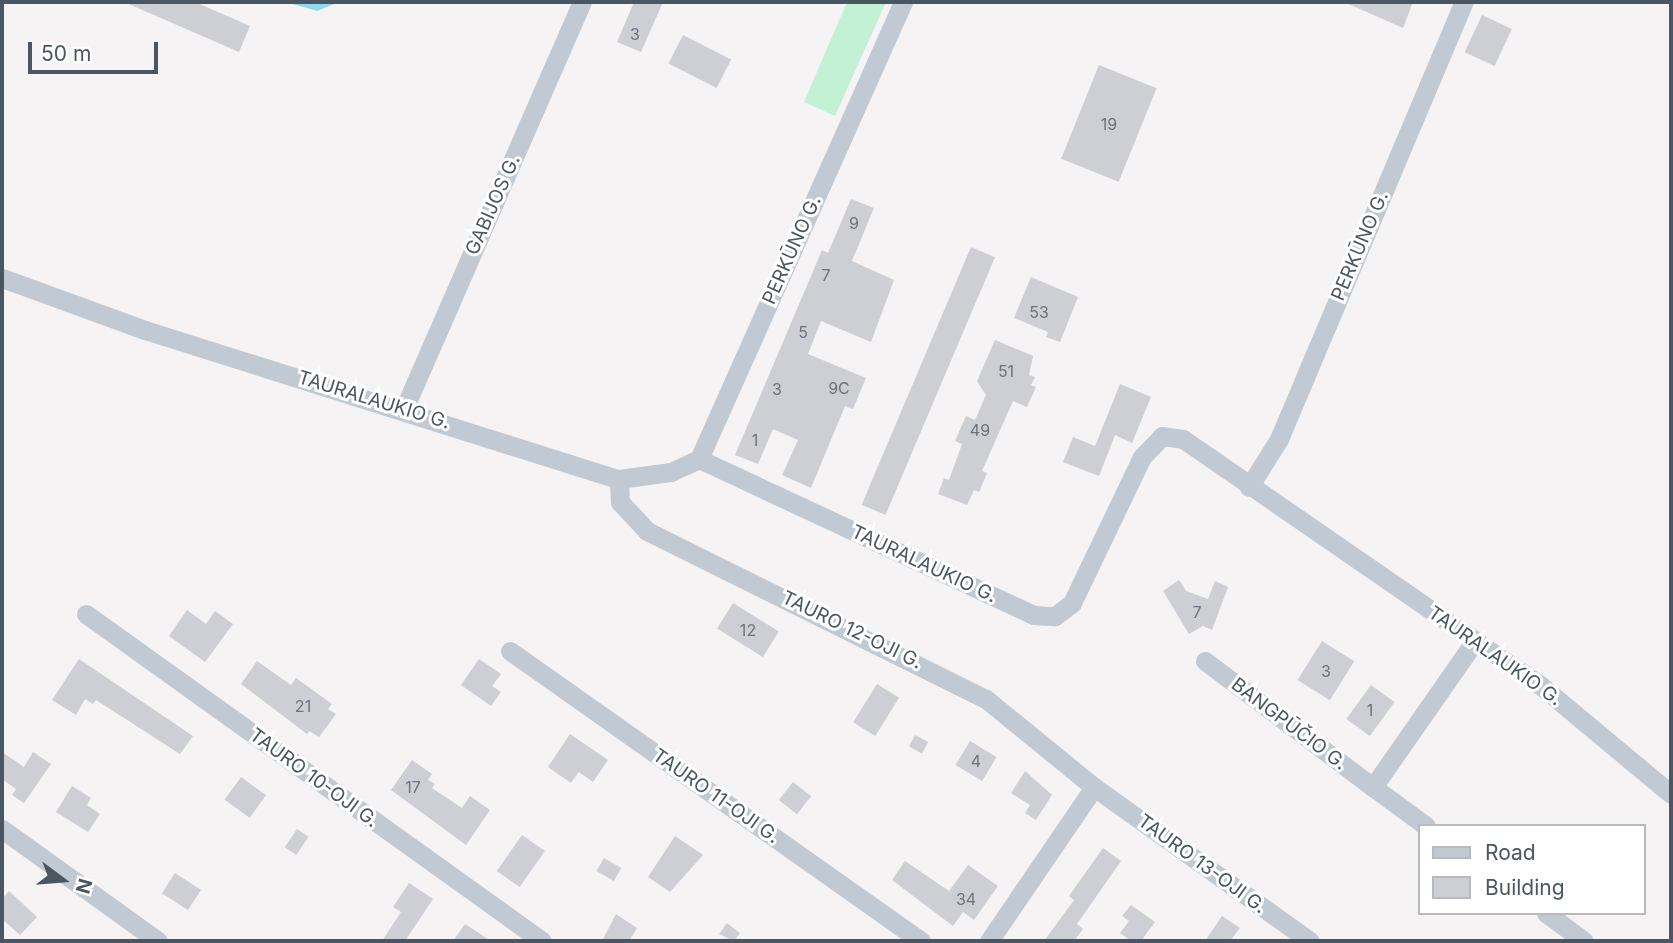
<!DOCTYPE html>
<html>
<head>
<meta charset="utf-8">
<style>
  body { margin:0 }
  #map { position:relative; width:1673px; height:943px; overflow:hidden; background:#f5f3f3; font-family:Inter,sans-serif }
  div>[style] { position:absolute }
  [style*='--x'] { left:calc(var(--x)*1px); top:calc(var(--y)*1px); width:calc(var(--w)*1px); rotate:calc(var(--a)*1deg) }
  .green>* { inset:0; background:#c3f1d5 }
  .water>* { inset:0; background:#90daee }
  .building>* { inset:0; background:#cdcfd5; transform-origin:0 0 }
  .minor>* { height:19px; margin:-9.5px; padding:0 9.5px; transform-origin:9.5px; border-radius:9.5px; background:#c1cad2 }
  span { translate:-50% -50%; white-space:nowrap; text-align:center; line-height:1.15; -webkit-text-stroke:6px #fff; paint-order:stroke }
  .number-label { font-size:16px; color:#6b747e }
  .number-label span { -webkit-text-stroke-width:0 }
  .street-label { font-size:19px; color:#4a5661 }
  .frame { position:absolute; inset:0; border:4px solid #4a5661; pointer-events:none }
  .legend { position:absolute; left:1418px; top:824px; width:228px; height:91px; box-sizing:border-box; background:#fff; border:2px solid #b7bbc0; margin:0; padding:9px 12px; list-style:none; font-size:21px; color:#4a5661 }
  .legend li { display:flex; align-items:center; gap:14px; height:35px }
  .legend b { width:35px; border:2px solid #b7bbc0 }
  .north { position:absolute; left:28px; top:845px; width:70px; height:70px; -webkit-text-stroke:5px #fff; paint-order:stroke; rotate:106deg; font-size:19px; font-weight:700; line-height:28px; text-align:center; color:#4a5661 }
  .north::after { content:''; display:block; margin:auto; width:24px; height:32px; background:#4a5661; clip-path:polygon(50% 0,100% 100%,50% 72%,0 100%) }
  .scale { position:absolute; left:28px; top:42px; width:130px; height:32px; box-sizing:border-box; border:4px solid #4a5661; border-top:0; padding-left:9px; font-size:21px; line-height:24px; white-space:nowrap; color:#4a5661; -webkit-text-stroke:5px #fff; paint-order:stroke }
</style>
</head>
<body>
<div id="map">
  <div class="green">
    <div style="clip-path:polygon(847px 2px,886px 2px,835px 116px,804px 102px)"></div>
  </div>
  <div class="water">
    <div style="clip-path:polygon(286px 2px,339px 2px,317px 11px)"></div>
  </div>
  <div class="building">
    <div style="clip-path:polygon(124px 2px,195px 2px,250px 26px,239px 52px)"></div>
    <div style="clip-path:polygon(634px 2px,663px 2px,641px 52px,617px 42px)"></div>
    <div style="clip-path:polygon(1344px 2px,1413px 2px,1403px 28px)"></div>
    <div style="left:1482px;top:15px;width:33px;height:41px;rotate:25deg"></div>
    <div style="left:683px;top:35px;width:54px;height:32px;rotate:27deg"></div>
    <div style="left:1099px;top:65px;width:62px;height:101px;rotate:22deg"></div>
    <div style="clip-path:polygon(851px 199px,874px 208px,852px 261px,894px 280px,871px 342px,821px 321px,808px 354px,866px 378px,853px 409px,845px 406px,811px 488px,782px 475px,798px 440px,773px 429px,758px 464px,735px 455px,822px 250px,828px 253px)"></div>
    <div style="left:971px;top:247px;width:26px;height:280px;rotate:23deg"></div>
    <div style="clip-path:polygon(1031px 277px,1078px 297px,1060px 342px,1046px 337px,1048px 332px,1014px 318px)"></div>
    <div style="clip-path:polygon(995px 340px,1033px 356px,1029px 375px,1035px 377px,1031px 385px,1036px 387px,1027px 407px,1013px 401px,982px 471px,987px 473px,979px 492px,974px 490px,967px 505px,938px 494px,944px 478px,949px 480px,962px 444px,955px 441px,966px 416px,975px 420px,986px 395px,977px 381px)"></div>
    <div style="clip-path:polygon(1120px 384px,1151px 397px,1132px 443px,1115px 435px,1099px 476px,1063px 462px,1073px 437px,1095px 446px)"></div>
    <div style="clip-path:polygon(1179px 580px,1186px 591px,1208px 599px,1215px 581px,1228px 587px,1212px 630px,1203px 626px,1189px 634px,1163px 591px)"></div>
    <div style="left:733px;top:603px;width:54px;height:30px;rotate:32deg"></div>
    <div style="clip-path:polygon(187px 610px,206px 624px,215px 611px,233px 624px,205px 662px,169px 636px)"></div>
    <div style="left:1322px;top:641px;width:38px;height:46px;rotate:32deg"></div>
    <div style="clip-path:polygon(79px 659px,193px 736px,180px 754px,96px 700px,93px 704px,85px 699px,76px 715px,52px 700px)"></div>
    <div style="clip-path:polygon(479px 659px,501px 674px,492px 686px,501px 692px,491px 706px,461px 685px)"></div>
    <div style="clip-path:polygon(257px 661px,291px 685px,296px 678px,332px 704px,328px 709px,336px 714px,319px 737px,309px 731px,307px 734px,241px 684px)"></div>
    <div style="left:877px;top:684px;width:26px;height:45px;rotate:32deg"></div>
    <div style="left:1371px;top:685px;width:29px;height:42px;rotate:36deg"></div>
    <div style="clip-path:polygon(570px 734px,608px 760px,593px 782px,579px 772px,571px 783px,548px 767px)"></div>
    <div style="left:915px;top:735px;width:15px;height:13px;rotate:28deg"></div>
    <div style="left:970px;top:741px;width:31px;height:28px;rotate:31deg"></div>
    <div style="clip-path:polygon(2px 752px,24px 767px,33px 752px,51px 764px,24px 803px,12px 795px,16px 789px,2px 779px)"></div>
    <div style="clip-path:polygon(412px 760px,432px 774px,428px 780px,435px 784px,432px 788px,462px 808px,470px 796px,490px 810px,466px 845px,391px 790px)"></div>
    <div style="clip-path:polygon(1025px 771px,1052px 795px,1036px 820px,1025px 813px,1030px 805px,1011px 793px)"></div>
    <div style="left:241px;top:777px;width:31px;height:28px;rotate:36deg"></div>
    <div style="left:793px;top:782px;width:23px;height:23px;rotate:38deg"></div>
    <div style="clip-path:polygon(72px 786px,91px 798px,87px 805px,100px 814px,88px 832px,56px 812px)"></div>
    <div style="left:297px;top:829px;width:14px;height:22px;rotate:34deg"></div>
    <div style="left:522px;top:835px;width:28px;height:44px;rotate:35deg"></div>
    <div style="clip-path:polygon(675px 836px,703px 855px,670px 892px,648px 877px)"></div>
    <div style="clip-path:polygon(1103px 848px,1121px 861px,1077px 924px,1083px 929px,1074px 941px,1044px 941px,1074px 900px,1069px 896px)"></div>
    <div style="left:604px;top:858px;width:20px;height:15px;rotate:30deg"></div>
    <div style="clip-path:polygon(905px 861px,949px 891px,968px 865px,998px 886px,974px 920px,963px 912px,953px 926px,892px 880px)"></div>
    <div style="left:175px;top:873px;width:31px;height:24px;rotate:33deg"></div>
    <div style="clip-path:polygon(409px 883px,433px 899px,405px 941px,382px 941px,401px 912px,393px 907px)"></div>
    <div style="clip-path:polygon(9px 891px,37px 917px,20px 935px,2px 919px,2px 899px)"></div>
    <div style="clip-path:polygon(1131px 905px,1155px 922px,1141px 941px,1131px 941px,1120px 933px,1129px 921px,1122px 916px)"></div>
    <div style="clip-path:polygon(616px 914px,637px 928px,629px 941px,602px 941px)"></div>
    <div style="clip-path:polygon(1222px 916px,1240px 928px,1230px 941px,1205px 941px)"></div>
    <div style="clip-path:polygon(727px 923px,740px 933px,734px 941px,719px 934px)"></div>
    <div style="clip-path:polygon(465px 924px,491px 941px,453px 941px)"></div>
  </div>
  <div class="minor">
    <div style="--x:2;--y:278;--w:152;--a:20"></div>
    <div style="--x:145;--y:330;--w:497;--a:17.5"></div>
    <div style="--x:619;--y:479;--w:52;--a:-7.7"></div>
    <div style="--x:671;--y:472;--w:31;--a:-25"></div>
    <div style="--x:699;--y:459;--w:369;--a:25"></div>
    <div style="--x:1033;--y:615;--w:22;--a:3"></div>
    <div style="--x:1055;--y:616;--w:21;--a:-37"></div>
    <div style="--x:1072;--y:603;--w:162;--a:-64.4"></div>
    <div style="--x:1142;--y:457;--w:29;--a:-46"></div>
    <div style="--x:1162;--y:436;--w:21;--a:8"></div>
    <div style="--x:1183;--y:439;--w:434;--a:34.6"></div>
    <div style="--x:1540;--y:685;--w:170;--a:39.8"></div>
    <div style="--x:404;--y:409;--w:444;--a:-66.4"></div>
    <div style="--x:699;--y:459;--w:500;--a:-65.94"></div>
    <div style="--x:619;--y:479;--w:23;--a:88"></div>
    <div style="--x:620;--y:502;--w:40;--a:47"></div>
    <div style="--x:647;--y:531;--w:378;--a:26.4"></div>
    <div style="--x:986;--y:699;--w:139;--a:39.2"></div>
    <div style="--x:1094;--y:787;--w:265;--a:35.5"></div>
    <div style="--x:1249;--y:487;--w:57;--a:-58"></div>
    <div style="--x:1279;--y:439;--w:475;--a:-67.1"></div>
    <div style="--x:86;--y:614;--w:561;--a:35.64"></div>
    <div style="--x:510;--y:651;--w:503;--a:35.21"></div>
    <div style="--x:1205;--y:661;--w:210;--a:36.9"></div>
    <div style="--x:1426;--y:826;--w:66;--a:-143.7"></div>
    <div style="--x:1373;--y:787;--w:178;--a:-55.1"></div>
    <div style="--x:2;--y:829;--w:192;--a:35.7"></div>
    <div style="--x:1546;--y:913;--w:47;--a:36.4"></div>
    <div style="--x:989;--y:941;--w:186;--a:-55.7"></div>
  </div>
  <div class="number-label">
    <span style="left:635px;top:34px">3</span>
    <span style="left:1109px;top:124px">19</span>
    <span style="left:854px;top:223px">9</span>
    <span style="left:826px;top:275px">7</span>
    <span style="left:1039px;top:312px">53</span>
    <span style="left:803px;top:332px">5</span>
    <span style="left:1006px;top:371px">51</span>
    <span style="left:839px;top:388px">9C</span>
    <span style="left:777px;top:389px">3</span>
    <span style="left:980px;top:430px">49</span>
    <span style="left:755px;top:440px">1</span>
    <span style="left:1197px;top:612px">7</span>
    <span style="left:748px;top:630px">12</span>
    <span style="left:1326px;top:671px">3</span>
    <span style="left:303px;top:706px">21</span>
    <span style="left:1370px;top:710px">1</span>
    <span style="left:976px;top:761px">4</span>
    <span style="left:413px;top:787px">17</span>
    <span style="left:966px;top:899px">34</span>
  </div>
  <div class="street-label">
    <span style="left:493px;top:205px;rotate:-66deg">GABIJOS G.</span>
    <span style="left:1360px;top:246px;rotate:-67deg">PERKŪNO G.</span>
    <span style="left:792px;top:250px;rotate:-66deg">PERKŪNO G.</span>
    <span style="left:374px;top:400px;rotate:17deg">TAURALAUKIO G.</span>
    <span style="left:924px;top:564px;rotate:25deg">TAURALAUKIO G.</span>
    <span style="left:852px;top:630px;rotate:26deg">TAURO 12-OJI G.</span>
    <span style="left:1495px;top:656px;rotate:35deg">TAURALAUKIO G.</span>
    <span style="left:1289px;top:724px;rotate:37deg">BANGPŪČIO G.</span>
    <span style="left:314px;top:778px;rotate:36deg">TAURO 10-OJI G.</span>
    <span style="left:716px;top:796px;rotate:35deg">TAURO 11-OJI G.</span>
    <span style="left:1202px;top:864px;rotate:36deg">TAURO 13-OJI G.</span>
  </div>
  <div class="frame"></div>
  <ul class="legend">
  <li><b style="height:9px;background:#c1cad2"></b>Road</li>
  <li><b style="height:19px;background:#cdcfd5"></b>Building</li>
  </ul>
  <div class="north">N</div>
  <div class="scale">50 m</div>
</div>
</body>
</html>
